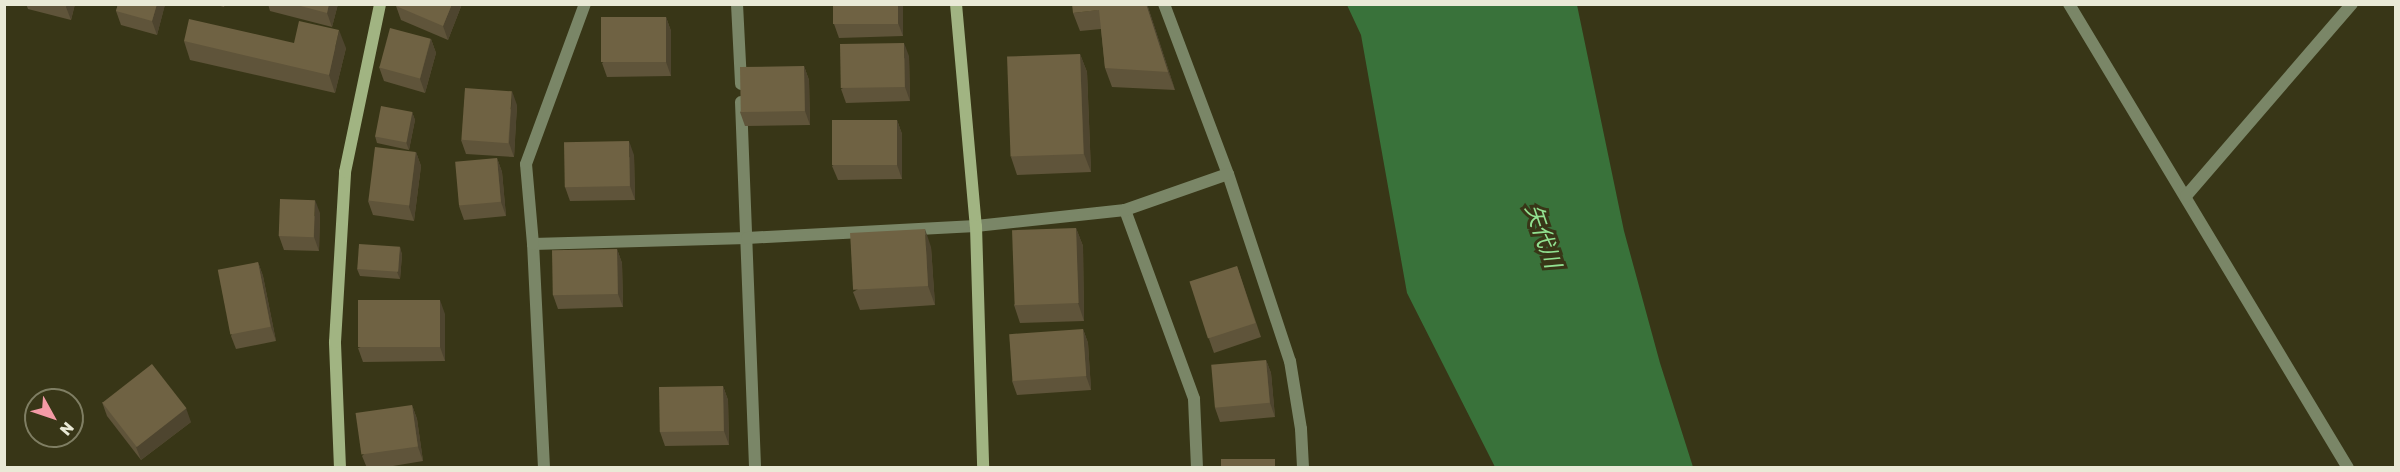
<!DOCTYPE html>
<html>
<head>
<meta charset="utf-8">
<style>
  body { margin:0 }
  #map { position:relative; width:2400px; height:472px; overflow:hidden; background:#383617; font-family:Rubik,"Noto Sans JP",sans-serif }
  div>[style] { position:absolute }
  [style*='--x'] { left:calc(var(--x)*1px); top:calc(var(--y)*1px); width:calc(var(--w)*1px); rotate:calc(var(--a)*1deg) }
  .water>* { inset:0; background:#39723a }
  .street>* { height:12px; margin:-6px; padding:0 6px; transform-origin:6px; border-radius:6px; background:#7a8667 }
  .secondary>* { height:12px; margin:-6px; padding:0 6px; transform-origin:6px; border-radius:6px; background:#a1b482 }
  .wall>* { inset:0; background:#5f543a }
  .shaded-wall>* { inset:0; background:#4e452f }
  .building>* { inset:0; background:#6f6243; transform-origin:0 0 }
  span { translate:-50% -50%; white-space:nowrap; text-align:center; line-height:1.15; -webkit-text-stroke:6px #383617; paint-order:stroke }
  .water-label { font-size:22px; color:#92e291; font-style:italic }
  .frame { position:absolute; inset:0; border:6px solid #e9e9d6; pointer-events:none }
  .north { position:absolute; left:24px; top:388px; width:60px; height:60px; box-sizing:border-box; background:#383617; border:2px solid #7f7e63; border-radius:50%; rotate:130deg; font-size:16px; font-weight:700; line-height:24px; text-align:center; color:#e9e9d6 }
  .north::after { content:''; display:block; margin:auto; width:21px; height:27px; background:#f49aa6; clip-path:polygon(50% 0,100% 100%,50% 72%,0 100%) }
</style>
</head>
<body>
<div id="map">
  <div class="water">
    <div style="clip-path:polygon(1347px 5px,1577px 5px,1624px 231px,1660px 363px,1693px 467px,1495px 467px,1407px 293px,1361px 35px)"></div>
  </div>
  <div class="street">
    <div style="--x:737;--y:4;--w:80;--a:87.1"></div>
    <div style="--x:1164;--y:4;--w:182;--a:69.4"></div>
    <div style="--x:1228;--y:174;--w:197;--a:71.7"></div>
    <div style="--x:1290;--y:361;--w:69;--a:80.8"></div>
    <div style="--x:1301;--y:429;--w:39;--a:87"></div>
    <div style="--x:2069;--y:4;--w:541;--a:58.98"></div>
    <div style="--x:741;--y:102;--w:366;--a:87.8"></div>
    <div style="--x:2186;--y:196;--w:254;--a:-49.2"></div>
    <div style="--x:1125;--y:210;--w:201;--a:69.9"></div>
    <div style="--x:1194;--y:399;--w:69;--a:87.5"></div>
    <div style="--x:533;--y:244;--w:214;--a:-1.6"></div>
    <div style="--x:747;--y:238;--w:229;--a:-3"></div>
    <div style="--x:976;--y:226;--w:150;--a:-6.1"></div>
    <div style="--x:1125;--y:210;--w:109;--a:-19.3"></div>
    <div style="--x:544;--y:468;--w:224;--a:-92.8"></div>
    <div style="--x:533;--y:244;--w:80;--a:-95"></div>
    <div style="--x:526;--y:164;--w:171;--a:-69.8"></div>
  </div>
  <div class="secondary">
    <div style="--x:956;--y:4;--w:223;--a:84.9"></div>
    <div style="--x:976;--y:226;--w:242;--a:88.3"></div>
    <div style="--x:340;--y:468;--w:126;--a:-92.3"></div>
    <div style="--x:335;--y:342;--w:170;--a:-86.6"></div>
    <div style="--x:345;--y:172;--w:172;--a:-78.2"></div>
  </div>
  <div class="wall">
    <div style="clip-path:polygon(26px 4px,75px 4px,71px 20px,28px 9px)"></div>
    <div style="clip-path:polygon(118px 4px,165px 4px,157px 35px,121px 25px,116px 11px)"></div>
    <div style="clip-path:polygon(213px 4px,225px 4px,224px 7px)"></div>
    <div style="clip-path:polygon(268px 4px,338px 4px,332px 27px,270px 11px)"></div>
    <div style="clip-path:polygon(396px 4px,462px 4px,448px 40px,401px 20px,396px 6px)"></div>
    <div style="clip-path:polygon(903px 4px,903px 36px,839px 38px,834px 24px)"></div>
    <div style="clip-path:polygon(1147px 4px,1175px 90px,1112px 87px,1105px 68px,1101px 29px,1080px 31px,1073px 13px)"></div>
    <div style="clip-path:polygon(666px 17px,671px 31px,671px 76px,607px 77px,602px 63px)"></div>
    <div style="clip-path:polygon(431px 39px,436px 53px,425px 93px,384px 81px,379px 67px)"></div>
    <div style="clip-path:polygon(184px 41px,294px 43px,346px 48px,335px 93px,190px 60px)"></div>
    <div style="clip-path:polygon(1080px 54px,1087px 72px,1091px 172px,1017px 175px,1011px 157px)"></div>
    <div style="clip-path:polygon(909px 56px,910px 101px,846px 103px,841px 89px)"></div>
    <div style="clip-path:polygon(804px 66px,809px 80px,810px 125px,745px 126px,740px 112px)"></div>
    <div style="clip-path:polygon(517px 105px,514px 157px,466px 154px,461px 140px)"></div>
    <div style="clip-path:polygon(412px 112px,415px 120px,409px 150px,377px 143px,375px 136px)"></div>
    <div style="clip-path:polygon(897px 120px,902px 134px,902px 179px,838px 180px,832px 166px)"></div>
    <div style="clip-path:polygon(416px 152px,421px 166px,414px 221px,373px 215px,368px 201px)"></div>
    <div style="clip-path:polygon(634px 155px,635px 200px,570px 201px,565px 187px)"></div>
    <div style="clip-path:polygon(497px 158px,502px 172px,506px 216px,464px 220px,459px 206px)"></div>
    <div style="clip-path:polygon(320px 213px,319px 251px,284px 250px,279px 236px)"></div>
    <div style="clip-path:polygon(1076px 228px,1083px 246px,1084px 321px,1020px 323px,1014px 305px)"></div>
    <div style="clip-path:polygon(400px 247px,402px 255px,400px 279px,360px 276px,357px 269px)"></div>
    <div style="clip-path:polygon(931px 247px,935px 305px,860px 310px,853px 292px)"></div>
    <div style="clip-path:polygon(617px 249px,622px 263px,623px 307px,558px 309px,553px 295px)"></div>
    <div style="clip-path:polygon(258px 262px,263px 276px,276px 341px,236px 349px,231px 336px)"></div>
    <div style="clip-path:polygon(1237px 266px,1261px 337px,1214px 353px,1209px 339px)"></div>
    <div style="clip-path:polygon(445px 314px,445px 361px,363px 362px,358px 348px)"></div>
    <div style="clip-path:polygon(1083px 329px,1088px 343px,1091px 390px,1017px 395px,1012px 381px)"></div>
    <div style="clip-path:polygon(1266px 360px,1271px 373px,1275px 417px,1220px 422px,1215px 408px)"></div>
    <div style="clip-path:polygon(723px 386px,728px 400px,729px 445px,665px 446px,660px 432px)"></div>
    <div style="clip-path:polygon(102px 402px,191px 422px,141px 460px,107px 416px)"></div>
    <div style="clip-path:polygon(412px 405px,417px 419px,423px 461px,381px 468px,367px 468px,362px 456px)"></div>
  </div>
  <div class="shaded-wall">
    <div style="clip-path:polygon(67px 4px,75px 4px,71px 20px,66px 7px)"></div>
    <div style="clip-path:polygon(157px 4px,165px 4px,165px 5px,157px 35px,152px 21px)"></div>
    <div style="clip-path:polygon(329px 4px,338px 4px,332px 27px,327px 13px)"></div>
    <div style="clip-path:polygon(452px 4px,462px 4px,448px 40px,443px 26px)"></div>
    <div style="clip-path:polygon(898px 4px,903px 4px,903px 36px,898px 23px)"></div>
    <div style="clip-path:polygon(1146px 4px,1147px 4px,1175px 90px,1168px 72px)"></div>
    <div style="clip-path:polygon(666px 17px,671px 31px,671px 76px,666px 62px)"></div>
    <div style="clip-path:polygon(339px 30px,346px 48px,335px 93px,329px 75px)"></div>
    <div style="clip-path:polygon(431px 39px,436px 53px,425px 93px,420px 79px)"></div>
    <div style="clip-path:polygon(904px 43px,909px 56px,910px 101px,905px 87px)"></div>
    <div style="clip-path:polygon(1080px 54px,1087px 72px,1091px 172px,1084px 154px)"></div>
    <div style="clip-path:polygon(804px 66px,809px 80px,810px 125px,805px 111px)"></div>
    <div style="clip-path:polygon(512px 91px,517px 105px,514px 157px,509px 143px)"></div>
    <div style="clip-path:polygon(412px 112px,415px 120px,409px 150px,406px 142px)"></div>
    <div style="clip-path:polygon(897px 120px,902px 134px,902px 179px,897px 165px)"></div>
    <div style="clip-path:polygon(629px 141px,634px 155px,635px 200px,630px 186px)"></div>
    <div style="clip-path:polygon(416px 152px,421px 166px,414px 221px,409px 207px)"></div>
    <div style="clip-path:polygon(497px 158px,502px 172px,506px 216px,501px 202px)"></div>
    <div style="clip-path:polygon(315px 200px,320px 213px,319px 251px,314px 237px)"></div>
    <div style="clip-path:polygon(1076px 228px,1083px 246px,1084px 321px,1078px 303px)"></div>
    <div style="clip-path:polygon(925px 229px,931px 247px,935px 305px,928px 286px)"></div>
    <div style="clip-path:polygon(400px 247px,402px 255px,400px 279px,397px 272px)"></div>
    <div style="clip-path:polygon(617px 249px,622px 263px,623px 307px,618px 294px)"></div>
    <div style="clip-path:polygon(258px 262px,263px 276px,276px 341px,271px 327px)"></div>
    <div style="clip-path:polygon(440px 300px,445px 314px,445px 361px,440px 347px)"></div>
    <div style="clip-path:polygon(1083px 329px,1088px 343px,1091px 390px,1086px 376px)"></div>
    <div style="clip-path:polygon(1266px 360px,1271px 373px,1275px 417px,1270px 403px)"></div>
    <div style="clip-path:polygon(723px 386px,728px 400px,729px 445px,724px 431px)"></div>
    <div style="clip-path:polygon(412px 405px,417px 419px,423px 461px,418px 447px)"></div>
    <div style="clip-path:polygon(186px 408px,191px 422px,141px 460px,136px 447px)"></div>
  </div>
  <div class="building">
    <div style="clip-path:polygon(118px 4px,157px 4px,152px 21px,116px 11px)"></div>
    <div style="clip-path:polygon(293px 4px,329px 4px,327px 13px)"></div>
    <div style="clip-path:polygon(396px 4px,452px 4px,443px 26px,396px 6px)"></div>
    <div style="left:833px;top:4px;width:65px;height:20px"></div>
    <div style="clip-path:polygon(1072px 4px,1146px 4px,1168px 72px,1105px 68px,1099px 10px,1073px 13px)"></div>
    <div style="left:666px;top:17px;width:45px;height:65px;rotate:90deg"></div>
    <div style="clip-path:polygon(189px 19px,294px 43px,299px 21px,339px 30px,329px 75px,184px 41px)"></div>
    <div style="left:390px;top:28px;width:42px;height:41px;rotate:15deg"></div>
    <div style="left:904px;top:43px;width:44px;height:64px;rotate:89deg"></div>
    <div style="left:1080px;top:54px;width:100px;height:73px;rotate:88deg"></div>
    <div style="left:804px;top:66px;width:45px;height:64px;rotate:89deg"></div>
    <div style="left:465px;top:88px;width:47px;height:52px;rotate:4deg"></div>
    <div style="left:381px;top:106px;width:32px;height:31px;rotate:11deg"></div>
    <div style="left:897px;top:120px;width:45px;height:65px;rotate:90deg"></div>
    <div style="left:629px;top:141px;width:45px;height:65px;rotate:89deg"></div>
    <div style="left:375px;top:147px;width:41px;height:54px;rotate:7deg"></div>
    <div style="left:497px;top:158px;width:44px;height:42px;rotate:85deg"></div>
    <div style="left:280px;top:199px;width:35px;height:37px;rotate:2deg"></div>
    <div style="left:1076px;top:228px;width:75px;height:64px;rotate:88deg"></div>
    <div style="left:925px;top:229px;width:57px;height:75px;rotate:87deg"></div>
    <div style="left:359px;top:244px;width:41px;height:25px;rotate:4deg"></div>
    <div style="left:617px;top:249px;width:45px;height:65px;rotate:89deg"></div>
    <div style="left:258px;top:262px;width:66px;height:41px;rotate:79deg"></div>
    <div style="left:1237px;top:266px;width:60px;height:50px;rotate:72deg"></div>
    <div style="left:440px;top:300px;width:47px;height:82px;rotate:90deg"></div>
    <div style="left:1083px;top:329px;width:47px;height:74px;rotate:86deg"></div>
    <div style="left:1266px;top:360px;width:43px;height:55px;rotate:85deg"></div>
    <div style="left:152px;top:364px;width:56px;height:63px;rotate:52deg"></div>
    <div style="left:723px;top:386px;width:45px;height:64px;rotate:89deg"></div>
    <div style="left:412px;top:405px;width:42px;height:57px;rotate:82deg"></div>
    <div style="left:1221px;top:459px;width:54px;height:9px"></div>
  </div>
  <div class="water-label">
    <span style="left:1543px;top:236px;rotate:71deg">矢代川</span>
  </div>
  <div class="frame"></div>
  <div class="north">N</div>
</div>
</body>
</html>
